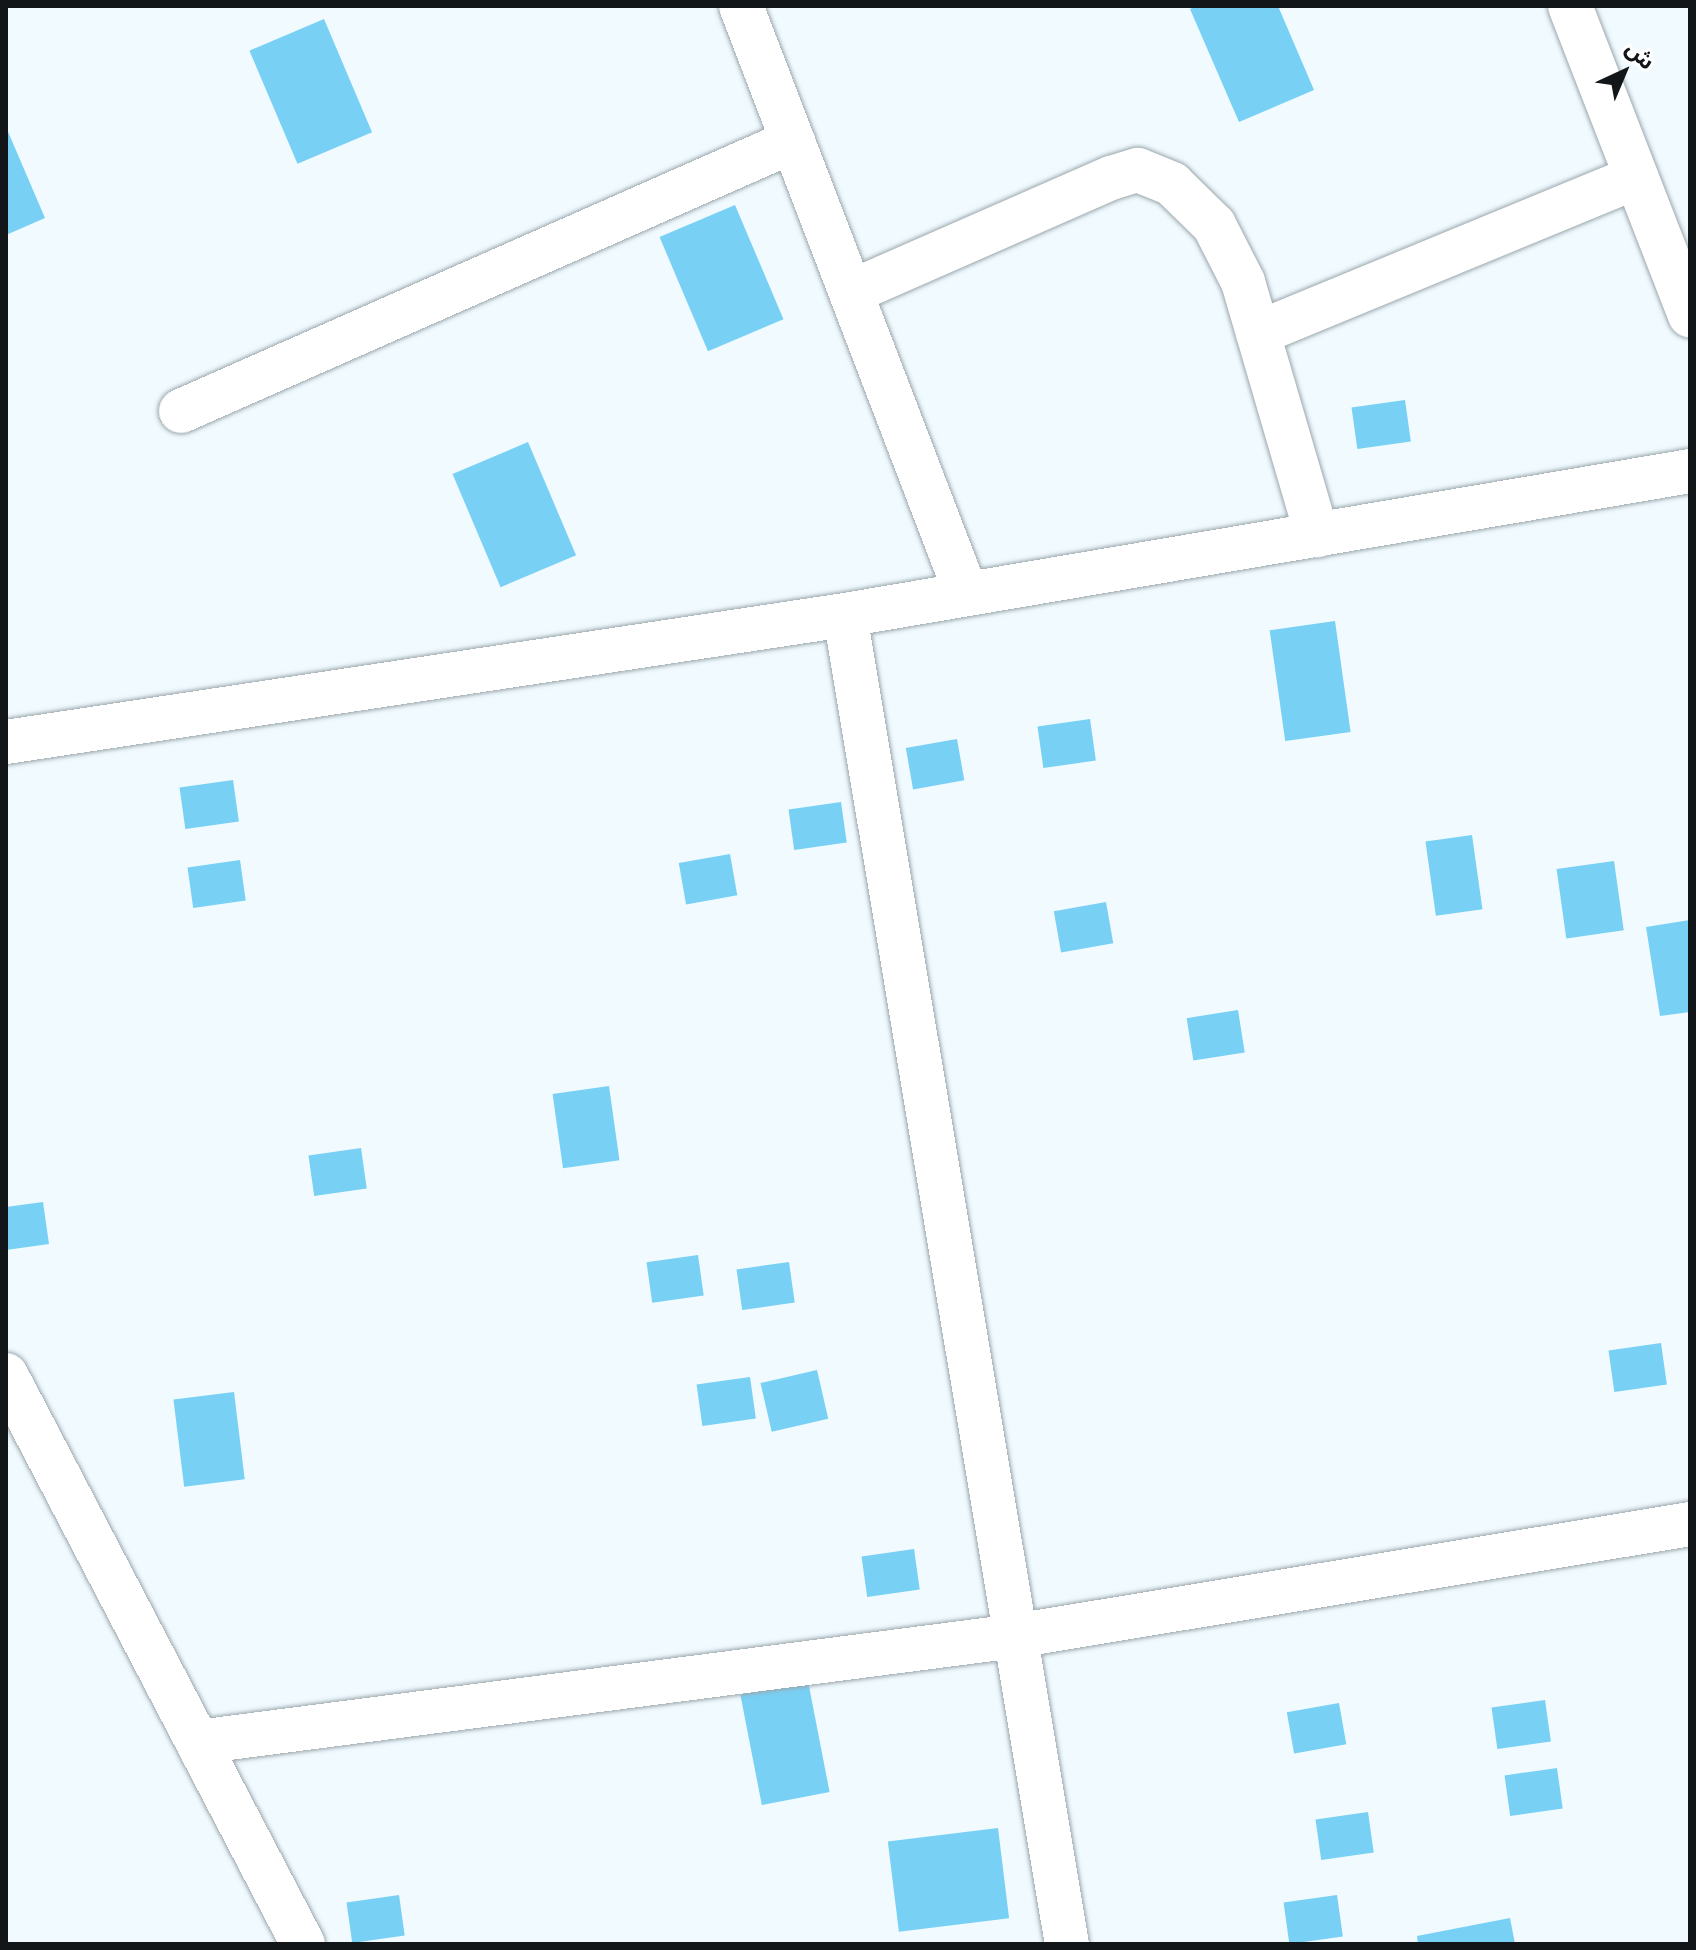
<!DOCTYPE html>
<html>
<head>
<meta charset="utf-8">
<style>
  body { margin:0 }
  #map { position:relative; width:1696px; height:1950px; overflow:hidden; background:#f0faff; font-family:"PT Sans","Noto Sans Arabic",sans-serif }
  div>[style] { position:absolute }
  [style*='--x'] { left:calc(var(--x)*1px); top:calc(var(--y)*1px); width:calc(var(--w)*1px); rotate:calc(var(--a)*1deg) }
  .building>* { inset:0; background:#78d0f5; transform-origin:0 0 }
  .roads { filter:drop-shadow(0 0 2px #9ba7ac) drop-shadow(0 0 2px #9ba7ac) }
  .street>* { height:44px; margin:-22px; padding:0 22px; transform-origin:22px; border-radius:22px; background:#fff }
  .secondary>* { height:44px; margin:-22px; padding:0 22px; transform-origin:22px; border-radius:22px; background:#fff }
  span { translate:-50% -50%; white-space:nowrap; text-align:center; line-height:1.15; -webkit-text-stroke:8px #fff; paint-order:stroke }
  .frame { position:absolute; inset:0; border:8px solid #121618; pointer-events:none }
  .north { position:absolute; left:1584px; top:32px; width:80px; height:80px; -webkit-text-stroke:6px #fff; paint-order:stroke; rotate:44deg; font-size:22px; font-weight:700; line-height:32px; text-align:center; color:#121618 }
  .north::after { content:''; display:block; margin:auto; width:28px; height:36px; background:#121618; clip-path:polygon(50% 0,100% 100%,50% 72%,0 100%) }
</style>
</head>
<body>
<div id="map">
  <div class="building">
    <div style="clip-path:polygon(1196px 6px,1278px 6px,1314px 90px,1239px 122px,1190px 9px)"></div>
    <div style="left:324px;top:19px;width:123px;height:81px;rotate:67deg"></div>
    <div style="clip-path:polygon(6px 127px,45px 218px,6px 235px)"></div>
    <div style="left:735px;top:205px;width:124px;height:82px;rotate:67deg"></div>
    <div style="left:1405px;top:400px;width:42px;height:54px;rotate:82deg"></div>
    <div style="left:528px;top:442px;width:123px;height:82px;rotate:67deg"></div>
    <div style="left:1335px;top:621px;width:112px;height:66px;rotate:82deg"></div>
    <div style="left:1090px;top:719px;width:42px;height:53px;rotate:82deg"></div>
    <div style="left:957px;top:739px;width:42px;height:52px;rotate:80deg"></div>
    <div style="left:233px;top:780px;width:42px;height:54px;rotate:82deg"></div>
    <div style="left:841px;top:802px;width:41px;height:53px;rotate:82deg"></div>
    <div style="left:1472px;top:835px;width:75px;height:47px;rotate:82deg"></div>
    <div style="left:730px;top:854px;width:42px;height:52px;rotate:80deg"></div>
    <div style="left:240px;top:860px;width:41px;height:53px;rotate:82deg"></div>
    <div style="left:1614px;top:861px;width:70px;height:58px;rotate:82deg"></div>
    <div style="left:1106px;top:902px;width:42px;height:53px;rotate:80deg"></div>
    <div style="clip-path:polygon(1690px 920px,1690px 1012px,1660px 1016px,1646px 927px)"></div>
    <div style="left:1238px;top:1010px;width:43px;height:52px;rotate:81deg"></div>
    <div style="left:609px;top:1086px;width:75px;height:57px;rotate:82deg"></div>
    <div style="left:361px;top:1148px;width:41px;height:53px;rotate:82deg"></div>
    <div style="clip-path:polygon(43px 1202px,49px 1244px,6px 1250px,6px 1207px)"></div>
    <div style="left:698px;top:1255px;width:41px;height:52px;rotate:82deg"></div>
    <div style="left:789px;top:1262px;width:41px;height:53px;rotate:82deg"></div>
    <div style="left:1661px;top:1343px;width:42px;height:53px;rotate:82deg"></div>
    <div style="left:817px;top:1370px;width:50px;height:58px;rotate:77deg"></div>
    <div style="left:750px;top:1377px;width:42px;height:54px;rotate:82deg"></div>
    <div style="left:234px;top:1392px;width:88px;height:61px;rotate:83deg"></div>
    <div style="left:914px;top:1549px;width:41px;height:53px;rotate:82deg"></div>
    <div style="left:808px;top:1681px;width:113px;height:69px;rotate:79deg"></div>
    <div style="left:1545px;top:1700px;width:42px;height:54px;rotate:82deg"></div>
    <div style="left:1339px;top:1703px;width:42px;height:53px;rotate:80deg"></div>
    <div style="left:1557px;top:1768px;width:41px;height:53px;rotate:82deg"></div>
    <div style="left:1368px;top:1812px;width:41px;height:53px;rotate:82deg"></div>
    <div style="left:998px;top:1828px;width:91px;height:111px;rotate:83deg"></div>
    <div style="left:399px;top:1895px;width:41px;height:53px;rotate:82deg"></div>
    <div style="left:1337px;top:1895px;width:42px;height:54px;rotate:82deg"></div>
    <div style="clip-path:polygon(1510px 1918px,1515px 1944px,1418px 1944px,1417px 1936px)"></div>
  </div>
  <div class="roads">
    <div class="street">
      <div style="--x:741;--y:6;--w:629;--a:69.03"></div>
      <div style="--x:1570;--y:6;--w:332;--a:68.8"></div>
      <div style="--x:851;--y:292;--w:284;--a:-23.7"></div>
      <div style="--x:1111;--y:178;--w:28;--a:-17"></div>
      <div style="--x:1138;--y:170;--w:37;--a:22"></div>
      <div style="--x:1172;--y:184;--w:59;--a:44.3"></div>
      <div style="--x:1214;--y:225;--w:64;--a:63"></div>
      <div style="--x:1243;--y:282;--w:264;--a:73.7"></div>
      <div style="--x:1258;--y:333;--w:409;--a:-22.4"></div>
      <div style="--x:181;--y:411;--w:669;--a:-23.81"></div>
      <div style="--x:845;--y:615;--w:1347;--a:80.52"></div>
      <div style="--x:6;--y:742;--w:849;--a:-8.61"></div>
      <div style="--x:845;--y:615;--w:857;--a:-9.67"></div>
      <div style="--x:198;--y:1742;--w:824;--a:-7.39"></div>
      <div style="--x:1015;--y:1636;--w:684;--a:-9.42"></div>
    </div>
    <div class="secondary">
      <div style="--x:6;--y:1375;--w:642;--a:62.44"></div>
    </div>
  </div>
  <div class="frame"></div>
  <div class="north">ش</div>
</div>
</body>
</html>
